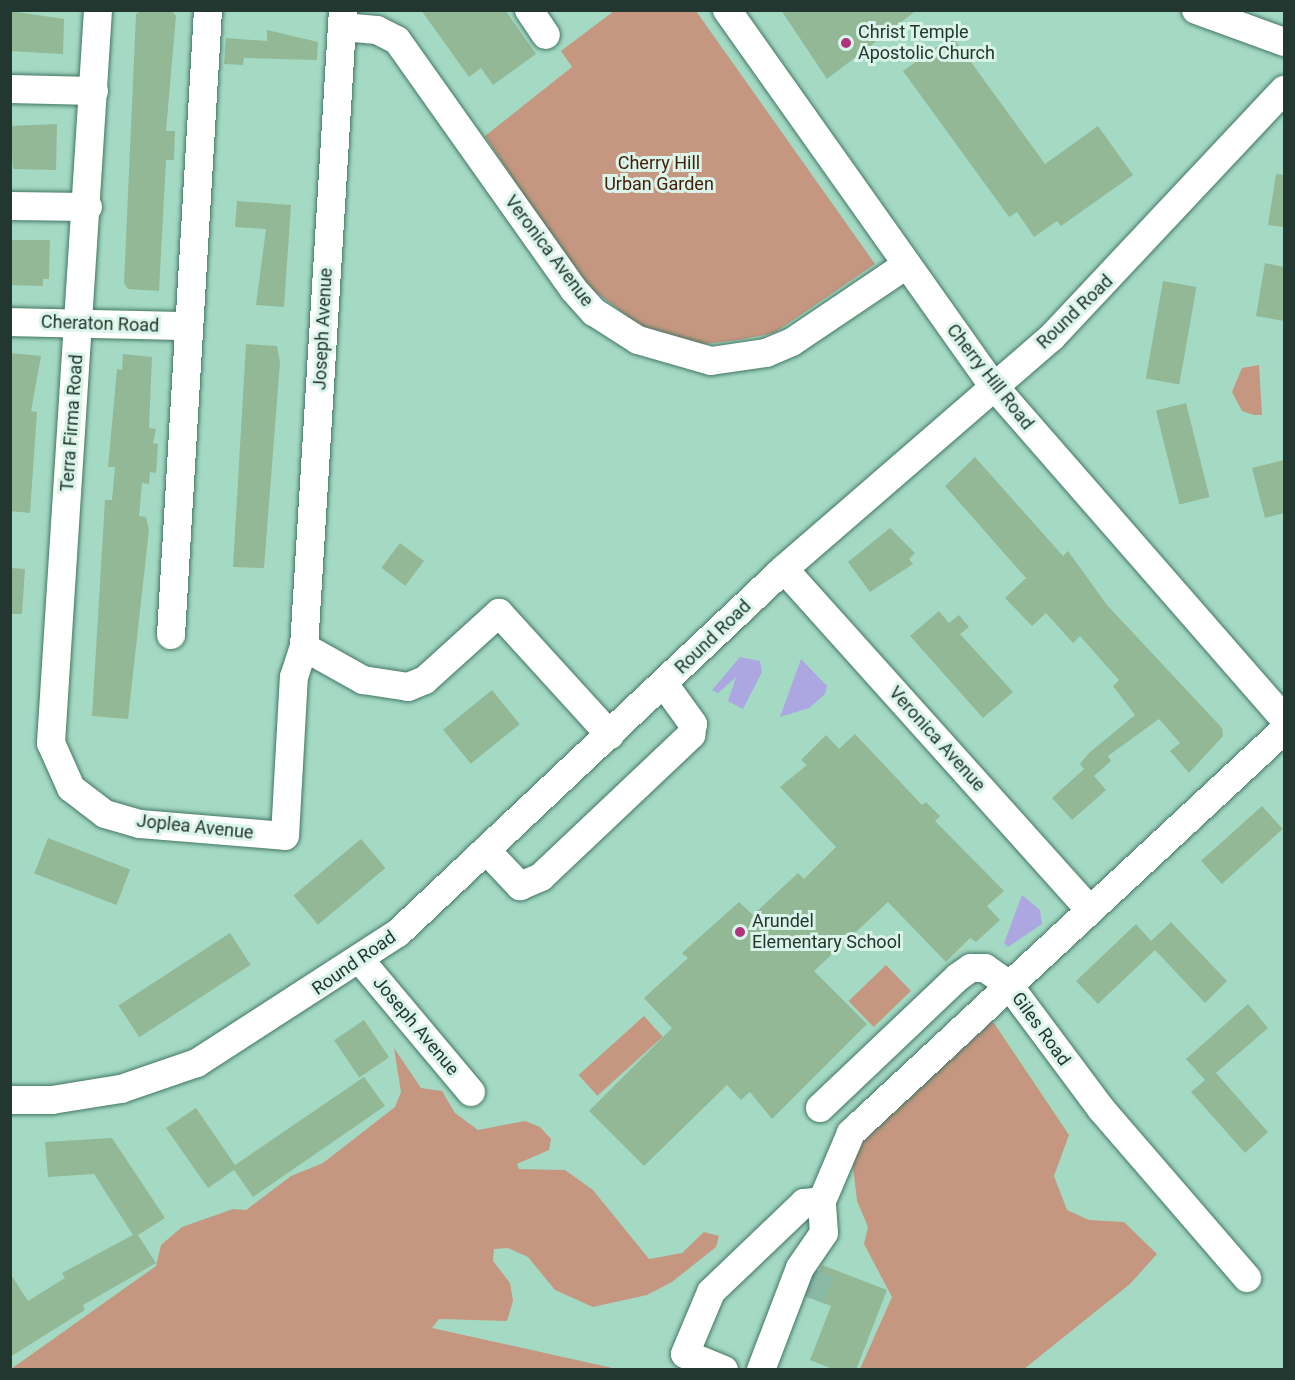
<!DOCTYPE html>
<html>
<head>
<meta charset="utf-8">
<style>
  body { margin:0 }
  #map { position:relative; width:1295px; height:1380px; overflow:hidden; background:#a4dac4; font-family:Roboto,sans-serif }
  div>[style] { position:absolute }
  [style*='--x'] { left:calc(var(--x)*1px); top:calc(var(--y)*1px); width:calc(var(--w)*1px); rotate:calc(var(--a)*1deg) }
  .green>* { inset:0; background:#c59780; transform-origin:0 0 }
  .water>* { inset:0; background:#aca7e1 }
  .building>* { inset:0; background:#92b896; transform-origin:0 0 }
  .minor-tunnel>* { height:28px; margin-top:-14px; transform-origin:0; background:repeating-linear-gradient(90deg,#8ab9a6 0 28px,transparent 0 42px) }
  .roads { filter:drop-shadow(0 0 2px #437663) drop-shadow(0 0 2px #437663) }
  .minor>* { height:28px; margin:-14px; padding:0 14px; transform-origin:14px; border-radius:14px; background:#fff }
  .dots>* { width:16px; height:16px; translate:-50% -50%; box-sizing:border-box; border:3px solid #daf4e9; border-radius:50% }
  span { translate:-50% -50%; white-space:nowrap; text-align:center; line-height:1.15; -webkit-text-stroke:6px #daf4e9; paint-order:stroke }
  .poi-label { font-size:18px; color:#21372f }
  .left { translate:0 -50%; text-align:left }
  .park-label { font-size:18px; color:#441d06 }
  .street-label { font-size:18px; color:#21372f }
  .frame { position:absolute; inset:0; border:12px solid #21372f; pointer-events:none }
</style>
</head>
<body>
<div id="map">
  <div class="green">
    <div style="clip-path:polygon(614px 11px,696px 11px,875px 264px,774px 333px,739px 340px,704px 344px,673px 338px,642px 327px,593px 290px,558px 248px,485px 136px,572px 67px,561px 51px)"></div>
    <div style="clip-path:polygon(1259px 365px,1262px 415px,1254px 415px,1242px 411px,1232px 392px,1242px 368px)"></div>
    <div style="left:886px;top:965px;width:36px;height:52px;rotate:46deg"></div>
    <div style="left:644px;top:1016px;width:28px;height:88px;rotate:48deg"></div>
    <div style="clip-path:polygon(984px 1023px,994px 1023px,1069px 1135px,1054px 1176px,1067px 1210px,1089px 1220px,1124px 1222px,1157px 1254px,1130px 1284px,1024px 1369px,860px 1369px,892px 1297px,864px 1244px,868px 1227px,857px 1201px,852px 1158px,866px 1133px)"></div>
    <div style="clip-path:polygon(394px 1048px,421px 1088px,442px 1091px,455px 1113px,478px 1130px,525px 1121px,540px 1127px,551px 1139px,549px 1150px,517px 1164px,519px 1169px,565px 1170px,593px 1190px,649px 1259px,682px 1253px,704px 1232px,719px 1236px,716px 1247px,672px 1282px,647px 1295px,593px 1307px,555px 1290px,528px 1257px,508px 1248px,494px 1249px,493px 1261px,510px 1283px,513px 1301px,507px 1321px,439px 1319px,432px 1328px,617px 1369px,11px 1369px,156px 1266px,161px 1245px,182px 1227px,233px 1209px,246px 1210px,291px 1176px,323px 1163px,395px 1107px,401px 1092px)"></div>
  </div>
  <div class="water">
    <div style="clip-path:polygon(740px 657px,760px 661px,762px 672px,743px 709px,728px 701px,736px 677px,718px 693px,712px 690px)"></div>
    <div style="clip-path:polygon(801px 659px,827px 686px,825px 694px,809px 708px,780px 717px)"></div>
    <div style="clip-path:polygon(1022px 895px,1040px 910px,1042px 924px,1008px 947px,1004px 943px)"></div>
  </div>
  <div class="building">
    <div style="clip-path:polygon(142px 10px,171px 10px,176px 16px,166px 131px,175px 131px,174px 160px,166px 160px,159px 291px,128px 289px,124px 283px,136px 14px)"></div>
    <div style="clip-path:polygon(421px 10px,505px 10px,536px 54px,493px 85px,481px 68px,469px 77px)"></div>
    <div style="clip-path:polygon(781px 10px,917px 10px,827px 79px)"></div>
    <div style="clip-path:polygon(10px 11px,64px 19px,63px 54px,10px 51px)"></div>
    <div style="clip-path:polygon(267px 30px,318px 42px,317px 60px,244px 58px,243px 65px,224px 64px,226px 38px,267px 41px)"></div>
    <div style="clip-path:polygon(952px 36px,1045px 164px,1098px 126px,1133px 175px,1061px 226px,1057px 221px,1034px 237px,1017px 212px,1009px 217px,903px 71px)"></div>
    <div style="clip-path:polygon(57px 124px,56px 170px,13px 169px,10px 126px)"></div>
    <div style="clip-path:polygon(1276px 174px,1284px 175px,1284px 227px,1268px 225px)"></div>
    <div style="clip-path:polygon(237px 201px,291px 205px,284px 307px,256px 305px,266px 229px,235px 227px)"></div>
    <div style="clip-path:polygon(10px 240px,50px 240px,49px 279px,43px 279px,43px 286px,10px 285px)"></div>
    <div style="clip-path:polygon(1265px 263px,1284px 267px,1284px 321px,1256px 316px)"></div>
    <div style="left:1163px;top:281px;width:34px;height:99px;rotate:10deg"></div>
    <div style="clip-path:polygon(246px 344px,277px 346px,280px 362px,264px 568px,233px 567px)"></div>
    <div style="clip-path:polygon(10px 353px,41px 356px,31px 411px,37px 412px,30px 513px,10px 511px)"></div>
    <div style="clip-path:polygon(123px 354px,152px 357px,149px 428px,156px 429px,153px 443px,158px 444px,156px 473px,150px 472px,149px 484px,142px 483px,139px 516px,146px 517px,149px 530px,128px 719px,92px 716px,105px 500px,112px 500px,115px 467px,108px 467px,117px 369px,122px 370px)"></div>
    <div style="left:1186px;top:403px;width:97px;height:31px;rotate:76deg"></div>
    <div style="clip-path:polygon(975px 457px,1063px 556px,1068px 551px,1107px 605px,1222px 728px,1223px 736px,1189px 773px,1170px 751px,1180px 743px,1159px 719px,1108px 756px,1111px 761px,1094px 776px,1106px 790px,1072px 820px,1052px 798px,1084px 769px,1080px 764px,1089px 753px,1135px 715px,1113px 686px,1119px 680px,1080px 636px,1073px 643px,1046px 613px,1032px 626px,1005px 598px,1026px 578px,945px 486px)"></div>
    <div style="clip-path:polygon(1284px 460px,1284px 513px,1265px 518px,1252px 468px)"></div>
    <div style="clip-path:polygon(890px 528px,915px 553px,909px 559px,913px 564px,870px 592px,848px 562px)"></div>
    <div style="left:400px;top:543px;width:30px;height:31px;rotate:37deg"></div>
    <div style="clip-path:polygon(10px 568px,25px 569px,22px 614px,10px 614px)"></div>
    <div style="clip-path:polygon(939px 611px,949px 623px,959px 615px,969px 627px,960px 634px,1013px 692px,983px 718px,910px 636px)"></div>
    <div style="left:492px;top:690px;width:44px;height:63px;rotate:51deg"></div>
    <div style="clip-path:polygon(855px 734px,922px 805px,926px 802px,940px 816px,935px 821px,1004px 891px,987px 906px,1000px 920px,976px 942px,970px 938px,946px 962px,888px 902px,814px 971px,867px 1024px,772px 1119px,750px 1092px,741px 1100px,727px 1085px,644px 1166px,589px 1111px,672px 1028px,644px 998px,688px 958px,682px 953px,739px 902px,753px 915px,798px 873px,804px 879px,836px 847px,780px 787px,807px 765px,801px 760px,826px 735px,839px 749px)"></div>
    <div style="left:1262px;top:806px;width:31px;height:82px;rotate:48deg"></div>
    <div style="left:48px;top:838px;width:88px;height:38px;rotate:21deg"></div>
    <div style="left:361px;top:839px;width:38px;height:88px;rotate:50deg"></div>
    <div style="clip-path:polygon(1171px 922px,1227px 981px,1205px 1003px,1155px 950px,1098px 1004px,1076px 981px,1136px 924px,1151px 941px)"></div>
    <div style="left:230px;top:933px;width:38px;height:133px;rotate:57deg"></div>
    <div style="clip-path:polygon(1248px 1004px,1268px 1028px,1216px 1073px,1268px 1132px,1245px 1153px,1191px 1092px,1205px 1080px,1186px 1059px)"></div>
    <div style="left:364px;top:1020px;width:45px;height:36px;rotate:56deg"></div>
    <div style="clip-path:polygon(364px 1077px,385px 1106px,253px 1197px,234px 1170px,208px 1188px,166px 1128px,196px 1108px,235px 1165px)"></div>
    <div style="clip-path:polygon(112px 1138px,165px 1218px,138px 1235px,156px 1263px,83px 1305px,85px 1310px,10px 1357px,10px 1273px,28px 1301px,65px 1278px,62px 1273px,133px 1235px,94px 1174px,48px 1177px,45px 1142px)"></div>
    <div style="clip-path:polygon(822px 1265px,887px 1290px,856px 1370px,835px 1370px,810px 1360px,831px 1306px,807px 1297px)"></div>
  </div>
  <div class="minor-tunnel">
    <div style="--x:810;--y:1298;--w:35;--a:-68"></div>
  </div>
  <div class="roads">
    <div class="minor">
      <div style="--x:98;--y:10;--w:735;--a:93.67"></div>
      <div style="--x:51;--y:743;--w:49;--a:66"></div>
      <div style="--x:71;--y:788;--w:43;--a:37.4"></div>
      <div style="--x:105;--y:814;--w:36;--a:16"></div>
      <div style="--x:140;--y:824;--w:145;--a:4.7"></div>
      <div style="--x:285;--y:836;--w:159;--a:-86.8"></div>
      <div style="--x:294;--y:677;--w:32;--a:-72"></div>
      <div style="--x:304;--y:647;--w:638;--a:-86.5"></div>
      <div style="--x:529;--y:10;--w:30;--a:56"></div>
      <div style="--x:727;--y:10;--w:460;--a:54.7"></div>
      <div style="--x:993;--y:385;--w:442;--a:48.9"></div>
      <div style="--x:1196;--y:10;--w:94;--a:20"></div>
      <div style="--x:342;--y:27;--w:35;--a:5"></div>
      <div style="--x:377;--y:30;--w:22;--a:27"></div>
      <div style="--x:397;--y:40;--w:306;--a:54.7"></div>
      <div style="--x:574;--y:290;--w:30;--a:48"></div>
      <div style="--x:594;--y:312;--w:52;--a:32.5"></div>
      <div style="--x:638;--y:340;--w:76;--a:16"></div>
      <div style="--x:711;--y:361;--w:56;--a:-8.3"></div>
      <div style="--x:766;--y:353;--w:28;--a:-23"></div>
      <div style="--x:792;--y:342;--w:138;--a:-34"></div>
      <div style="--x:10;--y:89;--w:84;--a:1.4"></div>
      <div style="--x:10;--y:206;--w:78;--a:0.7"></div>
      <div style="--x:10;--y:322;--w:179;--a:1.3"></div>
      <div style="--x:784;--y:569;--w:457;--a:48.1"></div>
      <div style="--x:171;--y:635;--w:626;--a:-86.61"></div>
      <div style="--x:304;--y:647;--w:68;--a:29.2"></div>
      <div style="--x:363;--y:680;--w:46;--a:8.8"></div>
      <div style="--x:408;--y:687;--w:18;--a:-22"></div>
      <div style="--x:425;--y:680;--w:100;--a:-42.2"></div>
      <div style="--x:499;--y:613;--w:165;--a:47.7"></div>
      <div style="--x:486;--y:850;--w:50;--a:46.6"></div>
      <div style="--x:520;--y:886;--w:23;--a:-23"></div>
      <div style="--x:541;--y:877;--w:207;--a:-43.4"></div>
      <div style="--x:691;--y:735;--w:11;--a:-80"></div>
      <div style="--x:693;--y:724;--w:49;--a:-125.9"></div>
      <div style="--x:361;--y:961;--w:171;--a:50"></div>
      <div style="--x:10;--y:1100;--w:42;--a:0"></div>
      <div style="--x:52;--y:1100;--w:70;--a:-9.1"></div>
      <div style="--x:121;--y:1089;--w:80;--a:-18.9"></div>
      <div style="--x:197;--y:1063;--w:239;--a:-32.9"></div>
      <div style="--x:398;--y:933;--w:531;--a:-43.32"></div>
      <div style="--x:784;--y:569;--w:354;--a:-40.9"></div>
      <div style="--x:1052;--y:337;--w:339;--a:-46.8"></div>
      <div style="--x:820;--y:1108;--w:190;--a:-43.5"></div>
      <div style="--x:958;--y:977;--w:16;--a:-35"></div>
      <div style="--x:971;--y:968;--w:14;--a:0"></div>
      <div style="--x:985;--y:968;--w:28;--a:35"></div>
      <div style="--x:1008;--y:984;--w:157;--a:53.3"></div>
      <div style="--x:1102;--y:1110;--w:222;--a:49.2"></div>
      <div style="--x:724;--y:1370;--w:42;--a:-157.7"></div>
      <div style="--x:685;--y:1354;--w:67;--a:-67.2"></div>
      <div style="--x:711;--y:1292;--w:129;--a:-43.7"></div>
      <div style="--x:804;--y:1203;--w:18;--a:-6"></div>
      <div style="--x:761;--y:1370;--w:109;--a:-69.1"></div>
      <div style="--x:800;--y:1268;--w:42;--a:-55.6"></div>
      <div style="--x:824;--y:1233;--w:32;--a:-94"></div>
      <div style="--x:822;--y:1201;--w:74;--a:-66.9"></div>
      <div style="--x:851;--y:1133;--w:592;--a:-42.94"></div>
    </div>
  </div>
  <div class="dots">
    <div style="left:846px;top:43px;background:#b1327e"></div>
    <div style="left:740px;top:932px;background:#b1327e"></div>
  </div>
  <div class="poi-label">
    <span class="left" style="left:858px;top:43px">Christ Temple<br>Apostolic Church</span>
    <span class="left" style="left:752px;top:932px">Arundel<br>Elementary School</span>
  </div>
  <div class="park-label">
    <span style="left:659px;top:174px">Cherry Hill<br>Urban Garden</span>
  </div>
  <div class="street-label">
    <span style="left:549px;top:251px;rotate:53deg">Veronica Avenue</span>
    <span style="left:1075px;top:312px;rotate:-44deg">Round Road</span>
    <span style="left:100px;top:324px;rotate:2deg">Cheraton Road</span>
    <span style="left:323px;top:329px;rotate:-87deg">Joseph Avenue</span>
    <span style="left:990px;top:377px;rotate:52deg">Cherry Hill Road</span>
    <span style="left:72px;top:423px;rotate:-86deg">Terra Firma Road</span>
    <span style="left:713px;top:637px;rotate:-44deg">Round Road</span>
    <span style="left:937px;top:739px;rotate:48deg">Veronica Avenue</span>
    <span style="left:195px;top:827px;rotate:6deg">Joplea Avenue</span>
    <span style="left:354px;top:963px;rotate:-35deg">Round Road</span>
    <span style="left:416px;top:1026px;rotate:50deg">Joseph Avenue</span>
    <span style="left:1041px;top:1029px;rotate:54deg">Giles Road</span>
  </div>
  <div class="frame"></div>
</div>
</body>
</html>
